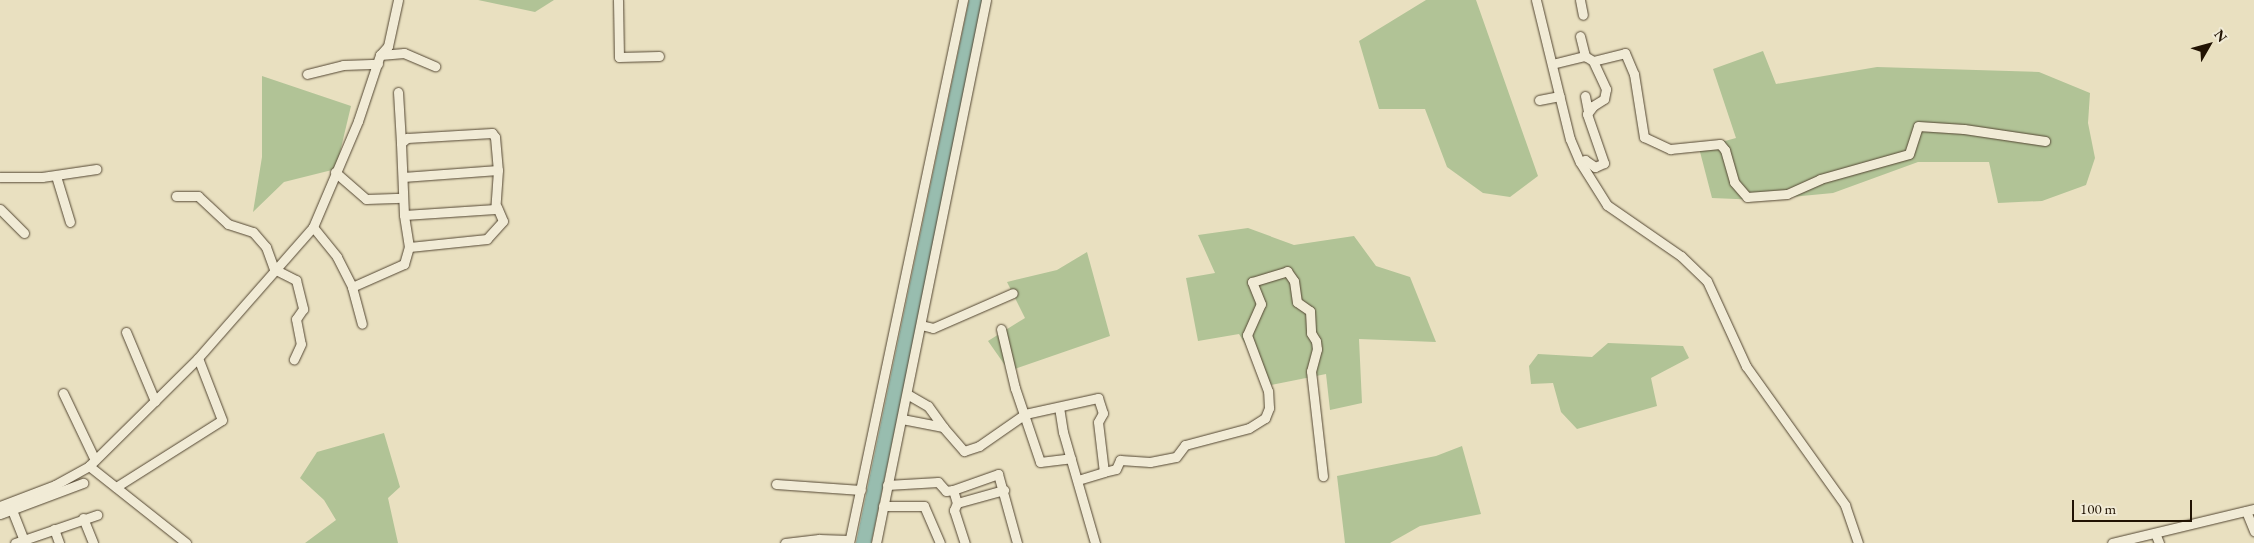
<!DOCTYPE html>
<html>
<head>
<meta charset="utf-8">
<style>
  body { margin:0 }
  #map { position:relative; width:2254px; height:543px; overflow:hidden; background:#e9e0c0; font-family:"EB Garamond",serif }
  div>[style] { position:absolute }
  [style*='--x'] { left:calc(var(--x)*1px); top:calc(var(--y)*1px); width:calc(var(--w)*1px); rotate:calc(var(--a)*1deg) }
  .green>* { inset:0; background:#b1c396 }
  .river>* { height:15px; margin:-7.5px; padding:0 7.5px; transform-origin:7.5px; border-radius:7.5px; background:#98bdaf }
  .roads { filter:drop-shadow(0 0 1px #534632) drop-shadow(0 0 1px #534632) }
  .minor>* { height:9px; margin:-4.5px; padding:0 4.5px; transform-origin:4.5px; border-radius:4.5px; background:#f1ebd6 }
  span { translate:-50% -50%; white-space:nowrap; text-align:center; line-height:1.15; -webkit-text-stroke:4px #f1ebd6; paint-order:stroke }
  .north { position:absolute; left:2184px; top:20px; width:50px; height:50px; -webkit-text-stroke:4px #f1ebd6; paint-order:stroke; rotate:52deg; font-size:14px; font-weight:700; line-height:20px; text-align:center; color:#211303 }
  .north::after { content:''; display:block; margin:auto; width:18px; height:22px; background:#211303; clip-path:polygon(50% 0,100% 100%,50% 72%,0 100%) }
  .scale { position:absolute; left:2072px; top:500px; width:120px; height:22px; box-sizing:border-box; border:2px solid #211303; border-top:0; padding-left:6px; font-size:15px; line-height:18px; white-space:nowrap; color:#211303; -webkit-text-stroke:4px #f1ebd6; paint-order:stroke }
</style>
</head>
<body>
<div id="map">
  <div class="green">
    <div style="clip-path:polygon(478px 0,554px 0,535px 12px)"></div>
    <div style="clip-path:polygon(1426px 0,1476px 0,1538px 176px,1510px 197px,1483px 193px,1447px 167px,1425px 109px,1379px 109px,1359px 41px)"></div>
    <div style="clip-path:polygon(1763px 51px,1776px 84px,1877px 67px,2039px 72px,2090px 93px,2088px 123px,2095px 158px,2086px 185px,2042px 201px,1998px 203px,1989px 162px,1918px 162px,1833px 193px,1760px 200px,1712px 198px,1699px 148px,1736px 138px,1713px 69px)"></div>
    <div style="clip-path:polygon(262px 76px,351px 106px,336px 169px,284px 182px,253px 212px,262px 157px)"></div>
    <div style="clip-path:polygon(1248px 228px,1294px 245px,1354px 236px,1376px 266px,1410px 277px,1436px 342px,1359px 339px,1362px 403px,1330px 410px,1326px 374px,1271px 385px,1239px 334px,1198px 341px,1186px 278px,1215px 273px,1198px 235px)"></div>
    <div style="clip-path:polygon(1087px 252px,1110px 336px,1009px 371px,988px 341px,1025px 318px,1007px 282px,1057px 270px)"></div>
    <div style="clip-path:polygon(1608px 343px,1683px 346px,1689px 358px,1651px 378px,1657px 406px,1577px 429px,1561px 412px,1553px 383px,1531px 384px,1529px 366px,1538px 354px,1592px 357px)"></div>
    <div style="clip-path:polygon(384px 433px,400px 487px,388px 498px,398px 543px,305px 543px,336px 520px,324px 500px,300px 478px,317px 452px)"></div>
    <div style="clip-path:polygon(1462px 446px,1481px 514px,1420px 526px,1390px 543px,1345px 543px,1337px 476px,1436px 456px)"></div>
  </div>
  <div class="river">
    <div style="--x:863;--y:543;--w:555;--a:-78.24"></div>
  </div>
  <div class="roads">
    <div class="minor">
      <div style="--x:618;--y:0;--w:57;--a:89"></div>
      <div style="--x:619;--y:57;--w:40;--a:-1.4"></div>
      <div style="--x:1536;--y:0;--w:143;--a:76.3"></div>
      <div style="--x:1570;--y:139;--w:25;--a:67"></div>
      <div style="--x:1580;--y:162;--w:51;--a:57.9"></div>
      <div style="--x:1607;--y:205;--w:90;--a:34.6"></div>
      <div style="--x:1681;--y:256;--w:36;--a:44"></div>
      <div style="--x:1707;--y:281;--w:94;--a:65.4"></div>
      <div style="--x:1746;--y:366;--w:171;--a:54.5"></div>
      <div style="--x:1845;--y:505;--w:40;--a:71.1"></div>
      <div style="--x:1580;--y:0;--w:15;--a:79"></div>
      <div style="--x:1580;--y:36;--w:21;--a:76"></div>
      <div style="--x:380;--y:55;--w:24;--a:-5"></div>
      <div style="--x:404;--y:53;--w:34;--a:23"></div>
      <div style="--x:1593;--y:61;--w:33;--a:-14"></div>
      <div style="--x:1625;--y:53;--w:23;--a:67"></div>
      <div style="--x:1634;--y:74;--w:64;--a:81"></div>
      <div style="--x:1644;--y:137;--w:29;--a:25"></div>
      <div style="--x:1670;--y:149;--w:50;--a:-5.7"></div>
      <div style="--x:1720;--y:144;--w:8;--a:50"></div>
      <div style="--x:1725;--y:150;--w:33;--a:74"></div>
      <div style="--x:1734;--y:182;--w:20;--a:49"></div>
      <div style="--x:1747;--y:197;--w:40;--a:-4.3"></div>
      <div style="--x:1787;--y:194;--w:36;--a:-24"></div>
      <div style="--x:1820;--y:179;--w:92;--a:-15.7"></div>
      <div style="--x:1909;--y:154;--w:29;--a:-72"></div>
      <div style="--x:1918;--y:126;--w:46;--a:3.7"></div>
      <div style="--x:1964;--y:129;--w:82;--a:8.4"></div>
      <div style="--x:1552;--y:64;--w:34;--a:-14"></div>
      <div style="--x:1585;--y:56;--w:9;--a:32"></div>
      <div style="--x:1593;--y:61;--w:31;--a:65"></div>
      <div style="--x:1606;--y:89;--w:10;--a:101"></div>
      <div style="--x:1604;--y:99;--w:13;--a:148"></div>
      <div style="--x:1593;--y:106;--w:10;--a:127"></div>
      <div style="--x:1587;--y:114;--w:52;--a:70.9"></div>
      <div style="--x:1604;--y:163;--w:10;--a:156"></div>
      <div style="--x:1595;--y:167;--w:12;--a:-145"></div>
      <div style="--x:1585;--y:160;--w:5;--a:158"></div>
      <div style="--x:307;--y:74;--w:37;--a:-14"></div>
      <div style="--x:343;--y:65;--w:35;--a:-2"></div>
      <div style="--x:398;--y:92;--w:51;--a:86.6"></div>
      <div style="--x:1585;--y:96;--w:15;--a:79"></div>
      <div style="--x:1539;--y:100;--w:21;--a:-11"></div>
      <div style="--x:335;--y:172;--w:41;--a:41.1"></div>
      <div style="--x:366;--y:199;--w:37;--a:-2"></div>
      <div style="--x:56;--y:176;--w:48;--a:73.1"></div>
      <div style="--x:0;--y:177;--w:42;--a:0"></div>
      <div style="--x:42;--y:177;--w:55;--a:-8.4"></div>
      <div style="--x:403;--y:177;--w:95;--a:-4.2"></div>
      <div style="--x:498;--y:170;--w:39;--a:94"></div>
      <div style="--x:495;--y:209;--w:91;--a:176.2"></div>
      <div style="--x:176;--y:196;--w:22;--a:0"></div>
      <div style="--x:198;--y:196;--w:41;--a:43"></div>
      <div style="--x:228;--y:224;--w:26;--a:18"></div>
      <div style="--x:253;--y:232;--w:20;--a:49"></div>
      <div style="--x:266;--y:247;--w:23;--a:70"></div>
      <div style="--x:274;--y:269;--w:25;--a:27"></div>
      <div style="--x:296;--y:280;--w:30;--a:76"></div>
      <div style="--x:303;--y:309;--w:12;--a:125"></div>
      <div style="--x:296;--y:319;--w:25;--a:79"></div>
      <div style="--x:301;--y:344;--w:17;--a:115"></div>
      <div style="--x:497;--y:207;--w:15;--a:67"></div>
      <div style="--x:503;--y:221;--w:24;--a:132"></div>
      <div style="--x:487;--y:239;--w:78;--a:174.1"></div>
      <div style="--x:409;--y:247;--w:32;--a:-99"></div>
      <div style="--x:404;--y:215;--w:72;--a:-92.4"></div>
      <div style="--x:401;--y:143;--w:8;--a:-40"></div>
      <div style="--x:407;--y:138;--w:85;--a:-3.4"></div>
      <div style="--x:492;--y:133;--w:5;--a:53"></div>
      <div style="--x:495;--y:137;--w:33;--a:85"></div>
      <div style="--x:0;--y:209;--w:34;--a:45"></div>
      <div style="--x:313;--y:227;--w:38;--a:51"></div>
      <div style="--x:337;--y:257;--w:34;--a:63"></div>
      <div style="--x:352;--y:287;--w:57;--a:-23.9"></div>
      <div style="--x:404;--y:264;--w:18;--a:-74"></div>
      <div style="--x:352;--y:287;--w:38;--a:75"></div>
      <div style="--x:921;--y:325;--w:12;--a:14"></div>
      <div style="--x:933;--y:328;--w:87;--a:-23.6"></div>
      <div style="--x:1001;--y:329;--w:61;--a:76.7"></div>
      <div style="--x:1015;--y:388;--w:78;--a:71.3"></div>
      <div style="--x:1040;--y:462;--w:31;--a:-7"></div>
      <div style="--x:126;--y:332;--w:75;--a:67.2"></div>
      <div style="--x:63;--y:393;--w:74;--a:64.5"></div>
      <div style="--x:907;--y:394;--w:24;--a:30"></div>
      <div style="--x:928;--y:406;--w:26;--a:54"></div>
      <div style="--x:1059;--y:407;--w:25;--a:81"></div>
      <div style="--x:1063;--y:432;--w:116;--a:73.9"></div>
      <div style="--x:902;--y:419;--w:42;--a:11"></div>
      <div style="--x:943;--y:427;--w:32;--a:49"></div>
      <div style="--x:964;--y:451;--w:16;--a:-18"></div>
      <div style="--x:979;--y:446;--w:56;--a:-34.8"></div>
      <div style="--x:1025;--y:414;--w:75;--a:-12.4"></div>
      <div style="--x:1098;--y:398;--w:16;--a:72"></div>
      <div style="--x:1103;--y:413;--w:10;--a:119"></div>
      <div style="--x:1098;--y:422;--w:50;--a:83.2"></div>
      <div style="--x:1104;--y:472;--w:12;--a:-14"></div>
      <div style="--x:1116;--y:469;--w:10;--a:-66"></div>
      <div style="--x:1120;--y:460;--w:30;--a:4"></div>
      <div style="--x:1150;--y:462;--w:26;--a:-11"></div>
      <div style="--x:1176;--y:457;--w:15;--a:-53"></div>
      <div style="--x:1185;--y:445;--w:66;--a:-14.9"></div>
      <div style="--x:1249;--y:428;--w:19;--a:-32"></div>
      <div style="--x:1265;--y:418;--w:11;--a:-68"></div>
      <div style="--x:1269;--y:408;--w:17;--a:-93"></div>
      <div style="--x:1268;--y:391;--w:60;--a:-110.6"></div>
      <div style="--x:1247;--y:335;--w:34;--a:-66"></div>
      <div style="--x:1261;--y:304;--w:24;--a:-112"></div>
      <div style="--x:1252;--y:282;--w:37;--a:-17"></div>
      <div style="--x:1287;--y:271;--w:12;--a:55"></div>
      <div style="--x:1294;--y:281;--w:21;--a:82"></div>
      <div style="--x:1297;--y:302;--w:16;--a:35"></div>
      <div style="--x:1310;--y:311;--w:22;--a:87"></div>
      <div style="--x:1311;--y:333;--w:9;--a:58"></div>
      <div style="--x:1316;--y:341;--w:8;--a:83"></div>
      <div style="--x:1317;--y:349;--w:23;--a:105"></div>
      <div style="--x:1311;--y:371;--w:106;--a:83.5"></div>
      <div style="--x:89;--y:466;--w:124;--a:38.4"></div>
      <div style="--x:1078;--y:480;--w:27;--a:-17"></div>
      <div style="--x:776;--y:484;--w:85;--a:4"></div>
      <div style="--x:887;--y:485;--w:51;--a:-3.4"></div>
      <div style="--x:938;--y:482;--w:12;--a:48"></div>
      <div style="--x:946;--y:491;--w:7;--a:-8"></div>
      <div style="--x:953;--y:490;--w:14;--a:73"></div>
      <div style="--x:957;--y:503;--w:49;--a:-15.5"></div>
      <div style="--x:116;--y:487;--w:125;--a:-32.3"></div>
      <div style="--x:222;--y:420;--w:66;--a:-111.2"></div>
      <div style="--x:953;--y:490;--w:48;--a:-19.6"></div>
      <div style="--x:998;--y:474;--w:72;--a:74.6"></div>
      <div style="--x:957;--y:503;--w:8;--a:113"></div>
      <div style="--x:954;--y:510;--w:35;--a:72"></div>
      <div style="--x:10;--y:505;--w:41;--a:68.5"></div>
      <div style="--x:0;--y:506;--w:59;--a:-20.9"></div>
      <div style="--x:55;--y:485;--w:39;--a:-29"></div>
      <div style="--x:89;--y:466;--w:153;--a:-44.7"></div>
      <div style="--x:198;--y:358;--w:174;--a:-48.7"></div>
      <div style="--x:313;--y:227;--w:115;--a:-67"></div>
      <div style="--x:358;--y:121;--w:70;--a:-71.6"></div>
      <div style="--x:380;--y:55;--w:12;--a:-48"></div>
      <div style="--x:388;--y:46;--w:47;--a:-77.7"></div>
      <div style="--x:883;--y:506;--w:41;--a:0"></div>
      <div style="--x:924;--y:506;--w:40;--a:66.6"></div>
      <div style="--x:2246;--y:511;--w:22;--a:68"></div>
      <div style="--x:0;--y:514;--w:89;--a:-20.5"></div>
      <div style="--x:83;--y:518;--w:27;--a:68"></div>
      <div style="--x:54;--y:529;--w:15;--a:70"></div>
      <div style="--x:2155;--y:533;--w:11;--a:68"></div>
      <div style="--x:15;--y:543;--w:87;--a:-18.9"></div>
      <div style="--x:785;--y:543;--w:34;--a:-7"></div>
      <div style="--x:819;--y:539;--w:30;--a:2"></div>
      <div style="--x:849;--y:543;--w:555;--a:-78.14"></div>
      <div style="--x:876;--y:543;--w:554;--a:-78.55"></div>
      <div style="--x:2112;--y:543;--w:146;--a:-13.5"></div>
    </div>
  </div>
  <div class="north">N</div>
  <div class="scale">100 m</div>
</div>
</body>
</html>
